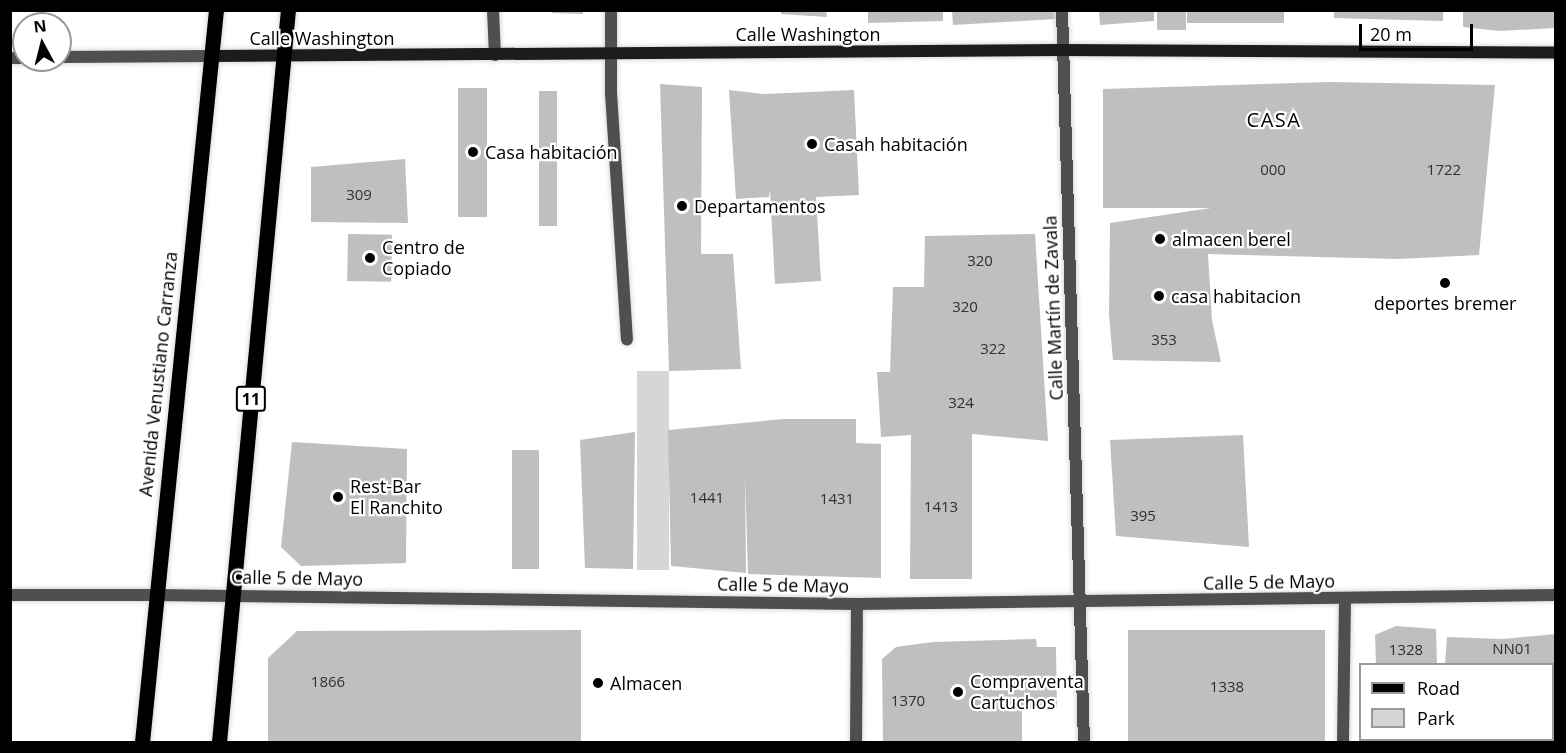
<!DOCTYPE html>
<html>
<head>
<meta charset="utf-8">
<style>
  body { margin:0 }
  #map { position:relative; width:1566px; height:753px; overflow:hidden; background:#fff; font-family:"Open Sans",sans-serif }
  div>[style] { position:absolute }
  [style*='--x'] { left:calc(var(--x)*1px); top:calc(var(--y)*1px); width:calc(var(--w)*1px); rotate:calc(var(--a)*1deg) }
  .green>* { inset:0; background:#d6d6d6; transform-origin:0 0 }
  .building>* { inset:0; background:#bfbfbf; transform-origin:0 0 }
  .roads { filter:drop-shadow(0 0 2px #dbdbdb) drop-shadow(0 0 2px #dbdbdb) }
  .service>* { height:12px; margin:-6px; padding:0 6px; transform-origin:6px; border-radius:6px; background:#4f4f4f }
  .minor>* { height:12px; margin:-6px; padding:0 6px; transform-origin:6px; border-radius:6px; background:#4f4f4f }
  .tertiary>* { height:12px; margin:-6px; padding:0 6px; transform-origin:6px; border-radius:6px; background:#4f4f4f }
  .secondary>* { height:12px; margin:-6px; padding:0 6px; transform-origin:6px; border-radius:6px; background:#1c1c1c }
  .primary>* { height:15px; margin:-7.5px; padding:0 7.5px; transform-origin:7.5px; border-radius:7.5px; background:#000 }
  .dots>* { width:16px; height:16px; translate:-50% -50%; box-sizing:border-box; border:3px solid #fff; border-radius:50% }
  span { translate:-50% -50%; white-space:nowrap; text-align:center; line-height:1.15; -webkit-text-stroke:4.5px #fff; paint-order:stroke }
  .number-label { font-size:15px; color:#303030 }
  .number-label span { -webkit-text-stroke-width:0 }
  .shield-label span { padding:2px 4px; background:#fff; border:2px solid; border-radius:4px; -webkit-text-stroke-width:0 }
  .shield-label { font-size:16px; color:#000; font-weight:700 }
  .street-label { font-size:18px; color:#000 }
  .poi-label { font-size:18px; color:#000 }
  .left { translate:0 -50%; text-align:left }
  .neighbourhood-label { font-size:20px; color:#000; letter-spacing:1.5px }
  .frame { position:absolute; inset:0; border:12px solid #000; pointer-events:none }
  .legend { position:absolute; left:1359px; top:663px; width:195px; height:78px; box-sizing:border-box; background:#fff; border:2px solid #999; margin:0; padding:8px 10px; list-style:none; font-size:18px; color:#000 }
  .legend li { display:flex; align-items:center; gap:12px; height:30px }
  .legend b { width:30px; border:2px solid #999 }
  .north { position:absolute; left:12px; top:12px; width:60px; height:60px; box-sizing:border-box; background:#fff; border:2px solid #999; border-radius:50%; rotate:353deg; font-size:16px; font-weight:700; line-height:24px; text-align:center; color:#000 }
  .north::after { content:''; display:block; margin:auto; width:21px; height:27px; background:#000; clip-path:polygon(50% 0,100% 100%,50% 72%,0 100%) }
  .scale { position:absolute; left:1359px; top:24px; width:114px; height:27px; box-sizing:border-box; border:3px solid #000; border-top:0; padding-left:8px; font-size:18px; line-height:21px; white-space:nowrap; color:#000; -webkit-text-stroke:4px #fff; paint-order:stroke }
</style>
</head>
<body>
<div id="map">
  <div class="green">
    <div style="left:669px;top:371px;width:199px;height:32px;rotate:90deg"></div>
  </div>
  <div class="building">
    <div style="clip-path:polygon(552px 10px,583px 10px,583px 14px,552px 13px)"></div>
    <div style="clip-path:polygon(781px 10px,826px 10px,827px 17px,781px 14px)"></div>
    <div style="clip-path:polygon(868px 10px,943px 10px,943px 21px,868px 23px)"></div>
    <div style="clip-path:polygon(952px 10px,1055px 10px,1056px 19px,953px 25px)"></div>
    <div style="clip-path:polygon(1099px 10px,1154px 10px,1154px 21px,1100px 25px)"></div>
    <div style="left:1157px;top:10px;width:29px;height:20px"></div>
    <div style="left:1187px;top:10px;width:97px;height:13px"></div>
    <div style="clip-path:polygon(1334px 10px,1443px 10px,1443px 21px,1334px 18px)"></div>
    <div style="clip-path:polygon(1463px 10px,1556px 10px,1556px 28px,1499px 31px,1463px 27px)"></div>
    <div style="clip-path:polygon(1330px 82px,1495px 85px,1479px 255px,1398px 259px,1208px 254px,1212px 320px,1221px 362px,1113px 360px,1109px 315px,1110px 223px,1211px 208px,1103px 208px,1103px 89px)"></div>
    <div style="clip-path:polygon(660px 84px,702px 87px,701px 254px,733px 254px,741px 369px,669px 371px)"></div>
    <div style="left:458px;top:88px;width:29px;height:129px"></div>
    <div style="clip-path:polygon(729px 90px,765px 94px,854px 90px,859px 195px,816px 197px,821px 281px,775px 284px,770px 190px,769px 197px,736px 199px)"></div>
    <div style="left:539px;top:91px;width:18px;height:135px"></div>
    <div style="clip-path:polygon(405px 159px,408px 223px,311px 222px,311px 167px)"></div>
    <div style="left:348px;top:234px;width:44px;height:47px;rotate:1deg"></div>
    <div style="clip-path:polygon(1035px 234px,1048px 441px,972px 434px,972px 579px,910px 579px,911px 435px,881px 437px,877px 372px,890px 372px,893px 287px,924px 287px,925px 236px)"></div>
    <div style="clip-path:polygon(784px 419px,856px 419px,856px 443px,881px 444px,881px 578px,748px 574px,745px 473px,746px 573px,671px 566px,668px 430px)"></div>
    <div style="clip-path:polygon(635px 432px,633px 569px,585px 568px,580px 440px)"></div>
    <div style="clip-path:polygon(1243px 435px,1249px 547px,1116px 536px,1110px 440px)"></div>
    <div style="clip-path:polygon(292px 442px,407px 449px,406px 563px,301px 566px,281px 547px)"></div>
    <div style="left:539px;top:450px;width:119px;height:27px;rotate:90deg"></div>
    <div style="clip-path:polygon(1396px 626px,1436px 629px,1437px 664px,1376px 664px,1375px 635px)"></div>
    <div style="clip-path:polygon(581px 630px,581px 742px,268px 742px,268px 658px,297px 631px)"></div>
    <div style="left:1325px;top:630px;width:112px;height:197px;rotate:90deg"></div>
    <div style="clip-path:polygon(1556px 634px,1556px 673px,1552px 664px,1445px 664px,1447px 637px,1503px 639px)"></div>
    <div style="clip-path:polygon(1036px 639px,1037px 647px,1056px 647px,1057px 708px,1022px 709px,1022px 742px,883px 742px,882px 659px,896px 647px,933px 642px)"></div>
    <div style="clip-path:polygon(1552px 681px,1556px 742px,1546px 742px,1552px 740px)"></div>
    <div style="left:1377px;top:740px;width:60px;height:2px"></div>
  </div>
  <div class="roads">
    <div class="service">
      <div style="--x:493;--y:10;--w:45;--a:87.5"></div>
      <div style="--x:611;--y:10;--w:83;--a:90"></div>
      <div style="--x:611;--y:93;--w:247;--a:86.3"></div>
    </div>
    <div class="minor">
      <div style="--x:1062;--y:10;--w:732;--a:88.28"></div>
      <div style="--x:154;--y:595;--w:703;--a:0.73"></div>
      <div style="--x:857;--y:604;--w:699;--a:-0.74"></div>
      <div style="--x:856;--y:742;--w:138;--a:-89.6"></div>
      <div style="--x:1343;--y:742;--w:143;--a:-89.2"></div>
    </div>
    <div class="tertiary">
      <div style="--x:60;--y:57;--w:151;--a:-0.4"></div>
      <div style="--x:10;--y:58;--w:14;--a:0"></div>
      <div style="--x:10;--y:595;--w:144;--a:0"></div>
    </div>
    <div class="secondary">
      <div style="--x:211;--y:56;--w:850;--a:-0.4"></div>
      <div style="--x:1061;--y:50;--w:495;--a:0.3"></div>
    </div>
    <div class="primary">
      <div style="--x:142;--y:742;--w:736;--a:-84.23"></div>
      <div style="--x:219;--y:742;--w:735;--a:-84.62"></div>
    </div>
  </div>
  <div class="dots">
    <div style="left:812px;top:144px;background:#000"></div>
    <div style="left:473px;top:152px;background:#000"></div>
    <div style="left:682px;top:206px;background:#000"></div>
    <div style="left:1160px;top:239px;background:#000"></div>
    <div style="left:370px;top:258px;background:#000"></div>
    <div style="left:1445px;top:283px;background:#000"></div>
    <div style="left:1159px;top:296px;background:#000"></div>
    <div style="left:338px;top:497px;background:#000"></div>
    <div style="left:598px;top:683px;background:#000"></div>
    <div style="left:958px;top:692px;background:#000"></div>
  </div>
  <div class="number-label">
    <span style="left:1273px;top:170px">000</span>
    <span style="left:1444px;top:170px">1722</span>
    <span style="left:359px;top:195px">309</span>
    <span style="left:980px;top:261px">320</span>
    <span style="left:965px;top:307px">320</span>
    <span style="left:1164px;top:340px">353</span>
    <span style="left:993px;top:349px">322</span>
    <span style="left:961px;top:403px">324</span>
    <span style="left:707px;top:498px">1441</span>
    <span style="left:837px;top:499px">1431</span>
    <span style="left:941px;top:507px">1413</span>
    <span style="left:1143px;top:516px">395</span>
    <span style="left:1512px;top:649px">NN01</span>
    <span style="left:1406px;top:650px">1328</span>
    <span style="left:328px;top:682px">1866</span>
    <span style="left:1227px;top:687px">1338</span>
    <span style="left:908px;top:701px">1370</span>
  </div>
  <div class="shield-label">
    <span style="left:251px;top:399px">11</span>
  </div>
  <div class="street-label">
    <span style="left:808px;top:34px">Calle Washington</span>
    <span style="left:322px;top:38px">Calle Washington</span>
    <span style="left:1053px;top:308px;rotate:-92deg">Calle Martín de Zavala</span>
    <span style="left:158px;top:374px;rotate:-84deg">Avenida Venustiano Carranza</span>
    <span style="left:297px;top:578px;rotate:1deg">Calle 5 de Mayo</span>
    <span style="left:1269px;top:582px;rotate:-1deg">Calle 5 de Mayo</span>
    <span style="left:783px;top:585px;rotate:1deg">Calle 5 de Mayo</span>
  </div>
  <div class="poi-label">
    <span class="left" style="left:824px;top:144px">Casah habitación</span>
    <span class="left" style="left:485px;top:152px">Casa habitación</span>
    <span class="left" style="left:694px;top:206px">Departamentos</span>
    <span class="left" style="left:1172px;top:239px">almacen berel</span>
    <span class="left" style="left:382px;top:258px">Centro de<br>Copiado</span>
    <span class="left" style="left:1171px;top:296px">casa habitacion</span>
    <span style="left:1445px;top:303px">deportes bremer</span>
    <span class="left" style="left:350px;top:497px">Rest-Bar<br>El Ranchito</span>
    <span class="left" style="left:970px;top:692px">Compraventa<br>Cartuchos</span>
    <span class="left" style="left:610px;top:683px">Almacen</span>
  </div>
  <div class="neighbourhood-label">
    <span style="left:1274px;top:119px">CASA</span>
  </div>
  <div class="frame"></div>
  <ul class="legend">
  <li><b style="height:8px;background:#000"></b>Road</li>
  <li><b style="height:16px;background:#d6d6d6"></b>Park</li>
  </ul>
  <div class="north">N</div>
  <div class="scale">20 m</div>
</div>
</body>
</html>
